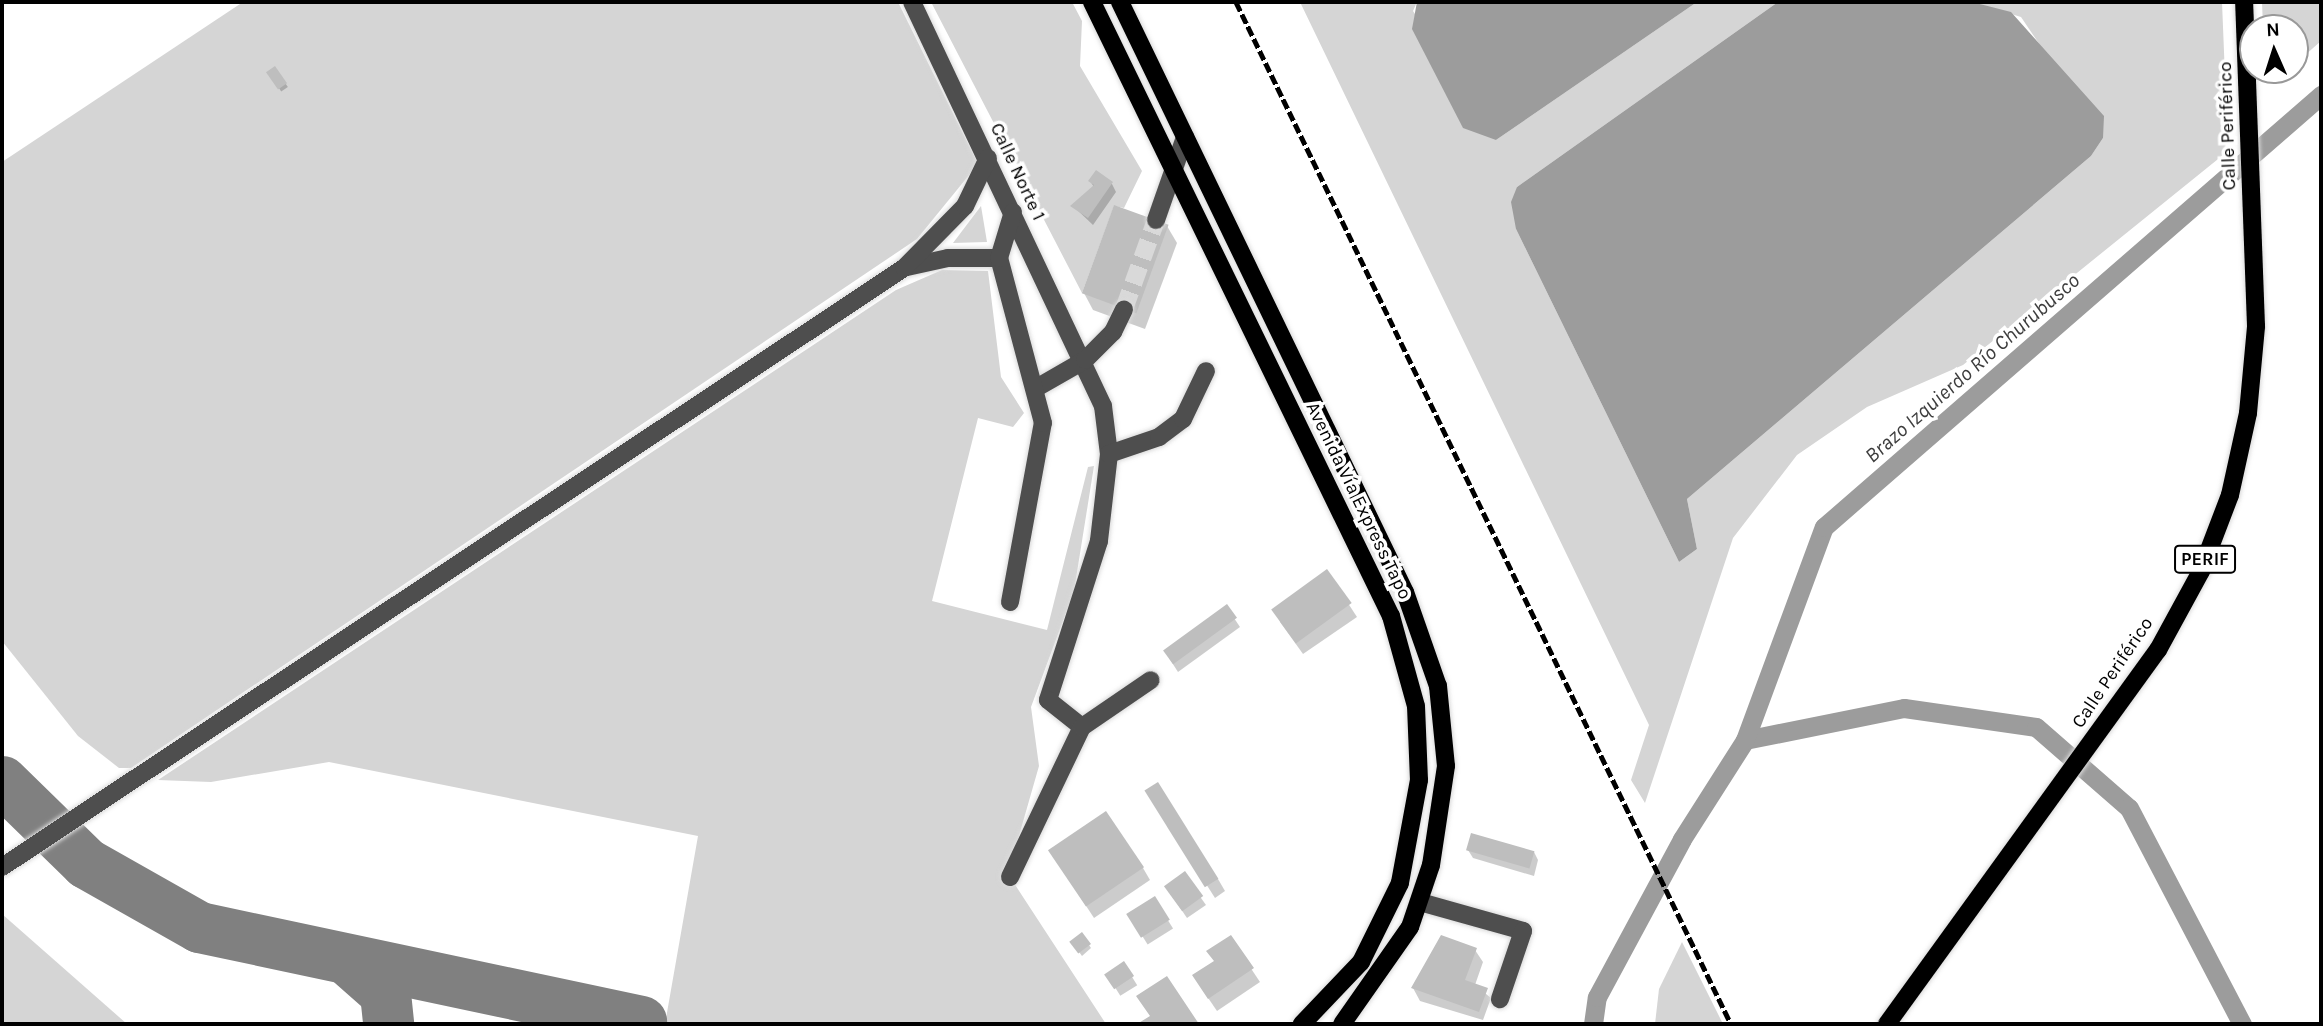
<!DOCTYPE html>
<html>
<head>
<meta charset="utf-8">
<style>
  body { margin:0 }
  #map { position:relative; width:2323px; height:1026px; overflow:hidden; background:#fff; font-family:Karla,sans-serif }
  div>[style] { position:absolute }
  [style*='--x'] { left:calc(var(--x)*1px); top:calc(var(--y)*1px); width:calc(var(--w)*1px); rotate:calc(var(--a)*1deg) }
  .green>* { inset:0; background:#d5d5d5 }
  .water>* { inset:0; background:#9c9c9c }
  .shadow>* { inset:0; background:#0003; transform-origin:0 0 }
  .canal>* { height:19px; margin:-9.5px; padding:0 9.5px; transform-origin:9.5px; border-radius:9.5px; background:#9c9c9c }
  .taxiway>* { height:51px; margin:-25.5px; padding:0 25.5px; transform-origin:25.5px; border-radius:25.5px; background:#808080 }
  .building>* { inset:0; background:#bebebe; transform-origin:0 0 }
  .minor-tunnel>* { height:18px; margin-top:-9px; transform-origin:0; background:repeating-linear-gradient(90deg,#d9d9d9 0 18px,transparent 0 27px) }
  .roads { filter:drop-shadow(0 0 2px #dbdbdb) drop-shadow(0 0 2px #dbdbdb) }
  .minor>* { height:18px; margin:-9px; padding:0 9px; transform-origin:9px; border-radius:9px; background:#4e4e4e }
  .major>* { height:18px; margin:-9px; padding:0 9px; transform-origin:9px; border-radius:9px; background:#000 }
  .rail>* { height:5px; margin-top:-2.5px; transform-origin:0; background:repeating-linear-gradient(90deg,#000 0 10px,transparent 0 13.5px) }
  span { translate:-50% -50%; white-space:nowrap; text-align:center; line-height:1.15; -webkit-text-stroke:7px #fff; paint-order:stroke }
  .shield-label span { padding:2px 5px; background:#fff; border:2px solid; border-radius:5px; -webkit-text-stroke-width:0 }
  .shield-label { font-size:18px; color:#000; font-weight:700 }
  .street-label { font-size:19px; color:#000 }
  .water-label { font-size:21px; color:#3d3d3d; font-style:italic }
  .frame { position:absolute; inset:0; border:4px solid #000; pointer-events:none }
  .north { position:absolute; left:2239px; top:14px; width:70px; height:70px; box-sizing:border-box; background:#fff; border:2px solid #999; border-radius:50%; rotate:357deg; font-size:19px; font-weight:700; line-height:28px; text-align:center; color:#000 }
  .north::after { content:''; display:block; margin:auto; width:24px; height:32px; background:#000; clip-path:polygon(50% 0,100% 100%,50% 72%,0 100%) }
</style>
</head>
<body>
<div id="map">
  <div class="green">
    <div style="clip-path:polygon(243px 2px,898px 2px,978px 164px,917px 239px,131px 768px,119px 768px,78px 736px,2px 641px,2px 162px)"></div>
    <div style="clip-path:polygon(931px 2px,1072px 2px,1082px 21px,1080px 66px,1142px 171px,1124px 208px,1114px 206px,1082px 293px)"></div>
    <div style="clip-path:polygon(1300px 2px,1417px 2px,1413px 11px,1496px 140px,1697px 2px,1778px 2px,1517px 187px,1516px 229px,1679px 562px,1697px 549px,1687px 499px,2091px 156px,2103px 138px,2021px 17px,1972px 2px,2222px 2px,2228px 151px,1963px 365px,1867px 407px,1797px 455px,1733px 538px,1645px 803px,1631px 780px,1649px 725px)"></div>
    <div style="clip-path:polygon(2262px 2px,2321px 2px,2321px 41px,2295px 64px,2295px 28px,2263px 28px)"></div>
    <div style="clip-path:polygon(981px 206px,987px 242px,953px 243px)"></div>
    <div style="clip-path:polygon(942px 270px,988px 271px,1001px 377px,1024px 413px,1013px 427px,978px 418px,932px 601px,1047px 630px,1088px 467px,1094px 466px,1074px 591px,1031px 707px,1039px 766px,1008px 874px,1106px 1024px,665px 1024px,698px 836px,329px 762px,211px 782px,158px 780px,896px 290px)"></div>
    <div style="clip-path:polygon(2px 914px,127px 1024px,2px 1024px)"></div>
    <div style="clip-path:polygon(1682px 942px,1723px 1024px,1655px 1024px,1659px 989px)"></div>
  </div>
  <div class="water">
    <div style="clip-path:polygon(1417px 2px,1697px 2px,1496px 140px,1463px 128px,1412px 29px)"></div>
    <div style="clip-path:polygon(1778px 2px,1972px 2px,2011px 12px,2104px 116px,2103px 138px,2091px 156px,1687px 499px,1697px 549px,1679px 562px,1516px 229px,1511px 202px,1517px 187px)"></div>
  </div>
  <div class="shadow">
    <div style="left:275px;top:68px;width:23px;height:8px;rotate:56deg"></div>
    <div style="clip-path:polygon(1090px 181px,1112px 184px,1116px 192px,1093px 225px,1073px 206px,1094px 187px)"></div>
    <div style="clip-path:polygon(1167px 226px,1177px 243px,1145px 329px,1093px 310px,1084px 293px)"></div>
    <div style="clip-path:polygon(1327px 571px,1357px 617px,1303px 654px,1280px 622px)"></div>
    <div style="clip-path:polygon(1226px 606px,1240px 627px,1178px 672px,1169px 658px)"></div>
    <div style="clip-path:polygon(1155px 804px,1218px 879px,1225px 891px,1215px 898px)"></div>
    <div style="clip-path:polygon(1468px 850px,1534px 852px,1538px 860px,1534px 876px,1473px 858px)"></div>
    <div style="clip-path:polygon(1058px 863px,1143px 868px,1150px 880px,1094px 918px)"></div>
    <div style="clip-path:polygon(1184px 874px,1206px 905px,1187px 918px,1170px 893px)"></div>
    <div style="left:1154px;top:898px;width:36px;height:30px;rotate:58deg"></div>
    <div style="clip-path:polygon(1230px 937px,1260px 982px,1217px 1011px,1202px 989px)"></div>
    <div style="clip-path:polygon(1074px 945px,1089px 945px,1091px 948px,1082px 956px)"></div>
    <div style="clip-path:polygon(1475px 950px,1483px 962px,1475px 985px,1491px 998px,1483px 1020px,1420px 1001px,1413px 988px)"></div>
    <div style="left:1124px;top:964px;width:25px;height:20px;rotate:58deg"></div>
  </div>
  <div class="canal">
    <div style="--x:1745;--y:740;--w:162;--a:-11.4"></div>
    <div style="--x:1904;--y:708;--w:133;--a:8.2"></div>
    <div style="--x:2036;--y:727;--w:123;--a:41.1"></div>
    <div style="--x:2129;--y:808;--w:244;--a:62.4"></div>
    <div style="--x:1593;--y:1024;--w:27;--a:-82"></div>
    <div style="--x:1597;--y:997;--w:179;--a:-61.7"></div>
    <div style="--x:1682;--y:839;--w:117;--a:-57.5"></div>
    <div style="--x:1745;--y:740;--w:227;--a:-69.7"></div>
    <div style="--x:1824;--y:527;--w:659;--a:-41"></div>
  </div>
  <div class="taxiway">
    <div style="--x:2;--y:781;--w:117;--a:44.3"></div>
    <div style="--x:86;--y:863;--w:130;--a:29.5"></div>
    <div style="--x:199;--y:927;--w:452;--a:12"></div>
    <div style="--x:351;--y:963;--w:45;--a:41.4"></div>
    <div style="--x:385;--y:993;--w:31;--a:84"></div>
  </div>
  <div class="building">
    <div style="left:275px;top:66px;width:21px;height:11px;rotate:55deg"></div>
    <div style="clip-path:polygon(1096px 170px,1113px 182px,1088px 218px,1070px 206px,1094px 185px,1088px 181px)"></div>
    <div style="left:1114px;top:205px;width:58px;height:94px;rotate:20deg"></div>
    <div style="left:1327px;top:569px;width:42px;height:69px;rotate:54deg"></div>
    <div style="left:1227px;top:604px;width:17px;height:79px;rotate:54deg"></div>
    <div style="left:1158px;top:782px;width:114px;height:16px;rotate:58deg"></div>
    <div style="left:1106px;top:811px;width:68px;height:70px;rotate:56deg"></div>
    <div style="left:1471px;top:833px;width:66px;height:18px;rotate:16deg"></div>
    <div style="left:1185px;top:871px;width:31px;height:26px;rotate:54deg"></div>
    <div style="left:1155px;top:896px;width:28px;height:34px;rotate:58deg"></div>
    <div style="left:1082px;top:932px;width:15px;height:16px;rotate:53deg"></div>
    <div style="clip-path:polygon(1231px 935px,1254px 968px,1208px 999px,1192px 975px,1214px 961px,1206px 951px)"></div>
    <div style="clip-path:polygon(1441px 935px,1477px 948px,1465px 980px,1488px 988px,1479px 1012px,1411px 988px)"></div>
    <div style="left:1124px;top:961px;width:18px;height:24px;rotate:56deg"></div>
    <div style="clip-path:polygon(1167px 976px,1199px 1024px,1137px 1024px,1150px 1016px,1136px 996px)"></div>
  </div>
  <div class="minor-tunnel">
    <div style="--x:1124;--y:309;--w:95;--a:-70.2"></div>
  </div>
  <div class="roads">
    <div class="minor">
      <div style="--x:912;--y:2;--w:447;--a:64.7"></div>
      <div style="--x:1103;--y:406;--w:48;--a:82.9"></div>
      <div style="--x:1109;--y:454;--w:88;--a:96.6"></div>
      <div style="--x:1099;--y:541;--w:167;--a:107.8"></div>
      <div style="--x:1048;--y:700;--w:43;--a:38.5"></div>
      <div style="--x:1156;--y:220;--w:88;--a:-70.7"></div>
      <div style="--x:907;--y:267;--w:42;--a:-12.4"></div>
      <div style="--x:948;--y:258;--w:51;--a:0"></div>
      <div style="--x:1038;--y:387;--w:54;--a:-29.9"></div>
      <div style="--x:1085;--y:360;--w:40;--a:-45"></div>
      <div style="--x:1113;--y:332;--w:25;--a:-64"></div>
      <div style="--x:1109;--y:454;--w:53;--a:-18.8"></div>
      <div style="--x:1159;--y:437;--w:30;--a:-37"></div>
      <div style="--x:1183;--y:419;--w:53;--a:-64.4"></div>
      <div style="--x:1010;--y:602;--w:182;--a:-79.6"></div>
      <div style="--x:1043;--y:423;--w:171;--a:-104.9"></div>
      <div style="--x:999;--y:258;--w:48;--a:-73.1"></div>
      <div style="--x:2;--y:867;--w:1083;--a:-33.59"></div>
      <div style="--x:904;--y:268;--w:87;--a:-45.5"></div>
      <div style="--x:965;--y:206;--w:53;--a:-64.4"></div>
      <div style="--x:1010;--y:877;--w:166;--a:-64.4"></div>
      <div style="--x:1082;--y:727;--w:83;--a:-34.3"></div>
      <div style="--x:1420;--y:902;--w:107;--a:15.7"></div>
      <div style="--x:1523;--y:931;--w:72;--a:108.7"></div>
    </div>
    <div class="major">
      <div style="--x:1092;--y:2;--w:683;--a:64.04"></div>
      <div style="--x:1391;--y:616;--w:93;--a:74.5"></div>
      <div style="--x:1416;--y:706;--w:74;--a:87.7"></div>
      <div style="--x:1419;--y:780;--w:105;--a:100.5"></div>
      <div style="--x:1400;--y:883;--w:88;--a:116.3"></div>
      <div style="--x:1361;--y:962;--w:86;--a:133.6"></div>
      <div style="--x:1120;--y:2;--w:655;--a:64.22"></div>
      <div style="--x:1405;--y:592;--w:100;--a:70.7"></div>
      <div style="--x:1438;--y:686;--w:80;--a:84.3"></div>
      <div style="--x:1446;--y:766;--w:100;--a:98.6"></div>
      <div style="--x:1431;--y:865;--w:65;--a:108.7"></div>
      <div style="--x:1410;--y:927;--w:118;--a:125"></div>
      <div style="--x:1887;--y:1024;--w:462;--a:-54.1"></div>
      <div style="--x:2158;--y:650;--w:90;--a:-61.4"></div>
      <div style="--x:2201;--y:571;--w:81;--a:-69.1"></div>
      <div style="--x:2230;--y:495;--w:84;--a:-77.6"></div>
      <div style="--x:2248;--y:413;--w:87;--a:-84.7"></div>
      <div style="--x:2256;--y:326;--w:324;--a:-92.1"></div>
    </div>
  </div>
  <div class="rail">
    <div style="--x:1236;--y:2;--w:1136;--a:64.16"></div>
  </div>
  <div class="shield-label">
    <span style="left:2205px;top:559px">PERIF</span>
  </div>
  <div class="street-label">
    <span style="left:2228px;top:126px;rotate:-92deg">Calle Periférico</span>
    <span style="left:1017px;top:172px;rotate:65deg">Calle Norte 1</span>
    <span style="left:1358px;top:501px;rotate:64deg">Avenida Vía Express Tapo</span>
    <span style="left:2113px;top:673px;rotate:-56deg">Calle Periférico</span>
  </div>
  <div class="water-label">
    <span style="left:1972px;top:368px;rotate:-41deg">Brazo Izquierdo Río Churubusco</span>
  </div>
  <div class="frame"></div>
  <div class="north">N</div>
</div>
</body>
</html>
